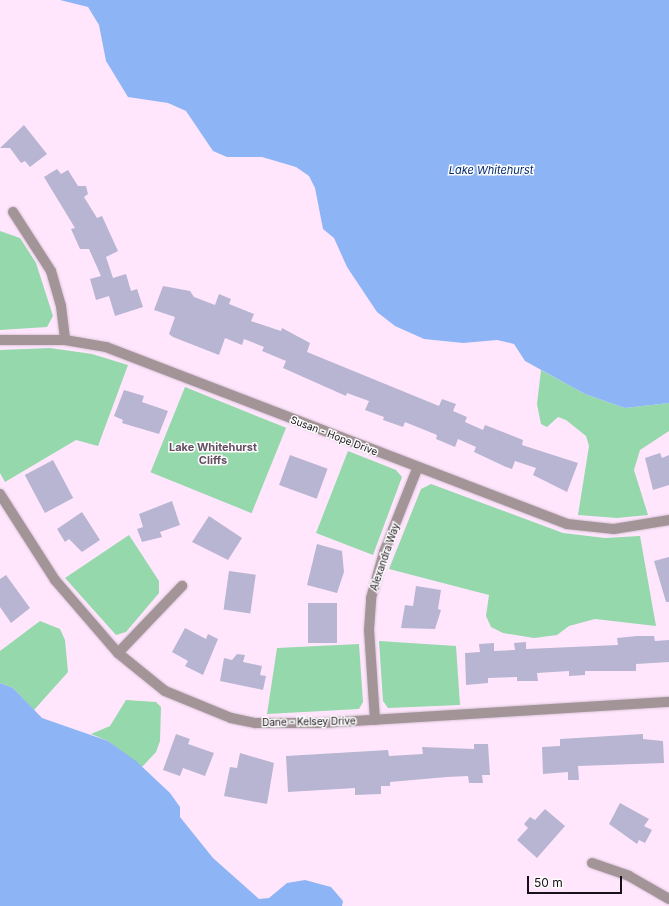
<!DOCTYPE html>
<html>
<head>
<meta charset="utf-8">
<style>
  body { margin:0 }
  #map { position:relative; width:669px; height:906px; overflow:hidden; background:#ffe6fd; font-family:Inter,sans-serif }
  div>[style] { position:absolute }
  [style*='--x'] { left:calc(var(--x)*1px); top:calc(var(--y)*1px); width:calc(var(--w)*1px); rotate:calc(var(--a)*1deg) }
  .green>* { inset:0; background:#94d8ab; transform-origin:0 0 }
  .water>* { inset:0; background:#8db5f5 }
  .building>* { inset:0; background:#b7b5d2; transform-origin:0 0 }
  .roads { filter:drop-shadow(0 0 1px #dac4d9) drop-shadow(0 0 1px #dac4d9) }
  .minor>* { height:10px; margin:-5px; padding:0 5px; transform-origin:5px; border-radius:5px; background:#a39597 }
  span { translate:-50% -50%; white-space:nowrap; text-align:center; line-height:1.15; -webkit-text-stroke:3px #fcfcfc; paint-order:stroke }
  .street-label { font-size:10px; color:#191119 }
  .water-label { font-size:11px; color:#012c70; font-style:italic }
  .neighbourhood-label { font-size:11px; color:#634f62; font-weight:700 }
  .scale { position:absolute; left:527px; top:876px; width:95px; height:18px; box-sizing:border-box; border:2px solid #191119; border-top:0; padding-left:5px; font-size:12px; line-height:14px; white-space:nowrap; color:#191119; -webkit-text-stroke:3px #fcfcfc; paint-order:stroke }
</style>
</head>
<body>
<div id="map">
  <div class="green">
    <div style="clip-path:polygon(0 231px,20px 238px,36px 263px,53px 316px,47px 327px,0 330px)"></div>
    <div style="clip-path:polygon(50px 348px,92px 354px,128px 365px,98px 446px,76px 440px,5px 482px,0 473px,0 350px)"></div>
    <div style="clip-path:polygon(541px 370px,585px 394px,625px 408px,669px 403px,669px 431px,640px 450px,634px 470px,648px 515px,617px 518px,578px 515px,589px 446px,586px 436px,566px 420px,558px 417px,547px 427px,541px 424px,537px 404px)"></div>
    <div style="left:185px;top:387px;width:109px;height:92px;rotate:22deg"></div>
    <div style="clip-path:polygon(348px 451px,396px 470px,402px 477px,373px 555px,316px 533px)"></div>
    <div style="clip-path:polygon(431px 484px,563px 533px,605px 538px,640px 536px,656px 626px,595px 619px,569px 626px,557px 635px,534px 638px,503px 633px,491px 627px,486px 616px,489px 595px,389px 569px,421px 489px)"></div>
    <div style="clip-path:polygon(129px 535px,159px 581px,159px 593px,126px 632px,116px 635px,65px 578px)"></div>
    <div style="clip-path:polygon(40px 621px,60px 629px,65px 640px,68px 672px,34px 710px,13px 688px,0 683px,0 651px)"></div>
    <div style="clip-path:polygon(379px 641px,456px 646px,460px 705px,388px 708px,383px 701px)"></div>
    <div style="clip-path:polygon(359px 644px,363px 702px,359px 709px,267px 714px,277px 648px)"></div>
    <div style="clip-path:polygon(126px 700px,156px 702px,161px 707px,160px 741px,156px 752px,142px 767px,108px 741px,91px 734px,110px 726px)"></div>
  </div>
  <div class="water">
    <div style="clip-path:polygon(60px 0,669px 0,669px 403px,625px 408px,585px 394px,525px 361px,514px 344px,497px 340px,463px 343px,424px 339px,395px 326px,377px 312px,347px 267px,334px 238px,323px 229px,315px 188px,309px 176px,296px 167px,262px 157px,227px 157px,213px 151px,186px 111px,168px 103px,128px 97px,106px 61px,99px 25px,88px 7px)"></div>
    <div style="clip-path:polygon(0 683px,13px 688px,42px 718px,108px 741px,136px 761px,170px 793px,180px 807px,180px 817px,213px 858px,259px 899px,269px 898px,287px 883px,305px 880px,331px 887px,343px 901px,342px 906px,0 906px)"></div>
  </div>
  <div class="building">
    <div style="clip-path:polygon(24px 125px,47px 154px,30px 167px,25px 161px,21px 163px,10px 148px,0 148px)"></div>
    <div style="clip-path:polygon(57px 169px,61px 174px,68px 170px,78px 186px,86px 186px,88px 194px,84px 197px,97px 218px,102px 216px,118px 251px,106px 257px,113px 278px,126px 274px,131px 291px,137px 289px,143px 307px,115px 316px,109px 296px,96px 300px,90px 279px,101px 276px,89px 249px,80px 249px,71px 229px,75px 228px,44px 177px)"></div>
    <div style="clip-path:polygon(163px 286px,190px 291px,194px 297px,215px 305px,219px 294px,231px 299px,229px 304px,254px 314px,251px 321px,281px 331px,282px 328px,310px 343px,307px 352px,439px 406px,442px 399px,456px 404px,453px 411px,467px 417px,465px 422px,483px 430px,485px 425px,523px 440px,522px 445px,578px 463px,567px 492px,533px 475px,536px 468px,515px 461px,512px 469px,506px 467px,474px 452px,476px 447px,458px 439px,455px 447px,436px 439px,437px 435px,405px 422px,403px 427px,383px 420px,384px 417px,365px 410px,369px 401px,347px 393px,346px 396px,283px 368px,286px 361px,262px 351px,264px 347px,244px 339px,242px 345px,225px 338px,219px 355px,173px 337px,169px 334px,175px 317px,154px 310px)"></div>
    <div style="clip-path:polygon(124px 390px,144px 396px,142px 402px,168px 411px,159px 434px,122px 423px,123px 420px,114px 416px)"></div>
    <div style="clip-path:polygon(660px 453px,662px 458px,669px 455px,669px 485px,653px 490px,645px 458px)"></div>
    <div style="left:290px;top:455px;width:40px;height:32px;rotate:20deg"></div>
    <div style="left:53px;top:460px;width:43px;height:32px;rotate:62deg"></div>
    <div style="clip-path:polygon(172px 501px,180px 525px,160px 532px,162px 537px,142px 542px,137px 529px,143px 527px,139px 514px)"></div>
    <div style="clip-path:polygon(82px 512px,100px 540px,82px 552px,69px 539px,65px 542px,57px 529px)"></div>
    <div style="clip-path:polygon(209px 516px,242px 538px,228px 560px,192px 542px)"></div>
    <div style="clip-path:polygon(317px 544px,342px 551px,344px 572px,337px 593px,307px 585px)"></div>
    <div style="clip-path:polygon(669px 557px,669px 602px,666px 602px,654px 561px)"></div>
    <div style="left:229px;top:571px;width:27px;height:39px;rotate:8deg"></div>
    <div style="clip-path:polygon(6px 575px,30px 608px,11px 623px,0 607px,0 579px)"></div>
    <div style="clip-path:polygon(416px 586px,441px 590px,438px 609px,441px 610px,435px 629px,401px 628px,405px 605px,413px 606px)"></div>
    <div style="left:308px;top:603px;width:29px;height:40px"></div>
    <div style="clip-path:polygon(185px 628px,206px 639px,208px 634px,218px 639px,203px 675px,185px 666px,188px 661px,172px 652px)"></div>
    <div style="clip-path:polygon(637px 636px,654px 636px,655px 641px,669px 640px,669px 662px,636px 664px,636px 671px,585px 671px,585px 675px,569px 676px,569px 671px,537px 673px,538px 681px,517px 681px,517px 677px,488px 678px,488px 683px,466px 685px,465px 653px,480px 652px,479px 644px,494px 643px,494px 651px,515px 650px,514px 643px,526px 642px,526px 649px,618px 645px,617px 638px)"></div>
    <div style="clip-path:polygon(237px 654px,245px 655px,243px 662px,262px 666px,260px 675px,266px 676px,263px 690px,220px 681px,224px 658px,232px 660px)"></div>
    <div style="clip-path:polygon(176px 734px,190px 739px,188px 744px,214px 753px,205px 776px,183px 768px,180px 776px,163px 770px)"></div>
    <div style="clip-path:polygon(643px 734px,643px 739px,663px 741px,664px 763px,578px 766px,579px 780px,568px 780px,568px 772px,543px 774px,542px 747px,560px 746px,560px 739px)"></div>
    <div style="clip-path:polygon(474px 744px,488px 744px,490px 775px,482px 775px,483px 783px,469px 783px,468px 776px,447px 777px,390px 782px,390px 786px,381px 786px,381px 794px,355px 795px,355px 788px,288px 792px,286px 756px,388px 750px,389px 756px,423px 754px,422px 747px,474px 749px)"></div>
    <div style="clip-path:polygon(240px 753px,274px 763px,267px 804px,224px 796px,230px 767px,237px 768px)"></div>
    <div style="clip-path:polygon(620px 803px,649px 819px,644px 826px,652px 830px,645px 843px,639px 840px,637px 844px,609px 824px)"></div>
    <div style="clip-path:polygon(545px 809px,565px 826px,537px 858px,517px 840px,528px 828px,524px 824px,530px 817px,535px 820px)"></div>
  </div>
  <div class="roads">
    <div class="minor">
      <div style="--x:13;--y:212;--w:70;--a:57.2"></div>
      <div style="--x:51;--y:271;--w:36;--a:74"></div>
      <div style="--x:61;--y:306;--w:34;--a:83"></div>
      <div style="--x:0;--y:340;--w:65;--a:0"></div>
      <div style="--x:65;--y:340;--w:42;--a:9.7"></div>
      <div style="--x:106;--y:347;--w:494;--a:21"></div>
      <div style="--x:567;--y:524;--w:47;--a:6.1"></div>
      <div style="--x:614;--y:529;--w:56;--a:-9.3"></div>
      <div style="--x:0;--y:494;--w:102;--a:57.4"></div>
      <div style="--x:55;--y:580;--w:96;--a:49.2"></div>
      <div style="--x:118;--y:653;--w:60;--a:39"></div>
      <div style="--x:165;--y:691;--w:71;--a:22.2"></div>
      <div style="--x:231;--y:718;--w:25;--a:12"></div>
      <div style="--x:255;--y:723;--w:67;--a:0"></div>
      <div style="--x:322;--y:723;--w:348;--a:-3.5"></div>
      <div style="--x:118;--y:653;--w:93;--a:-46.3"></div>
      <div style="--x:375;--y:720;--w:90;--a:-93.8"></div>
      <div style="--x:369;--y:630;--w:32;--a:-86"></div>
      <div style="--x:371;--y:598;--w:48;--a:-74.2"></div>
      <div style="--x:384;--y:552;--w:89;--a:-68.3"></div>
      <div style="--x:592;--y:863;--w:39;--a:19"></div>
      <div style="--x:629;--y:876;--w:46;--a:29.9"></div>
    </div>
  </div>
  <div class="street-label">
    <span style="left:334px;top:436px;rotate:21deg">Susan - Hope Drive</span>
    <span style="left:385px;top:557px;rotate:-71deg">Alexandra Way</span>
    <span style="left:309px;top:722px;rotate:-1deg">Dane - Kelsey Drive</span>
  </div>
  <div class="water-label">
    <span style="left:491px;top:170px">Lake Whitehurst</span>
  </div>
  <div class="neighbourhood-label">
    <span style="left:213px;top:454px">Lake Whitehurst<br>Cliffs</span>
  </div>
  <div class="scale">50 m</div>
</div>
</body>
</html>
